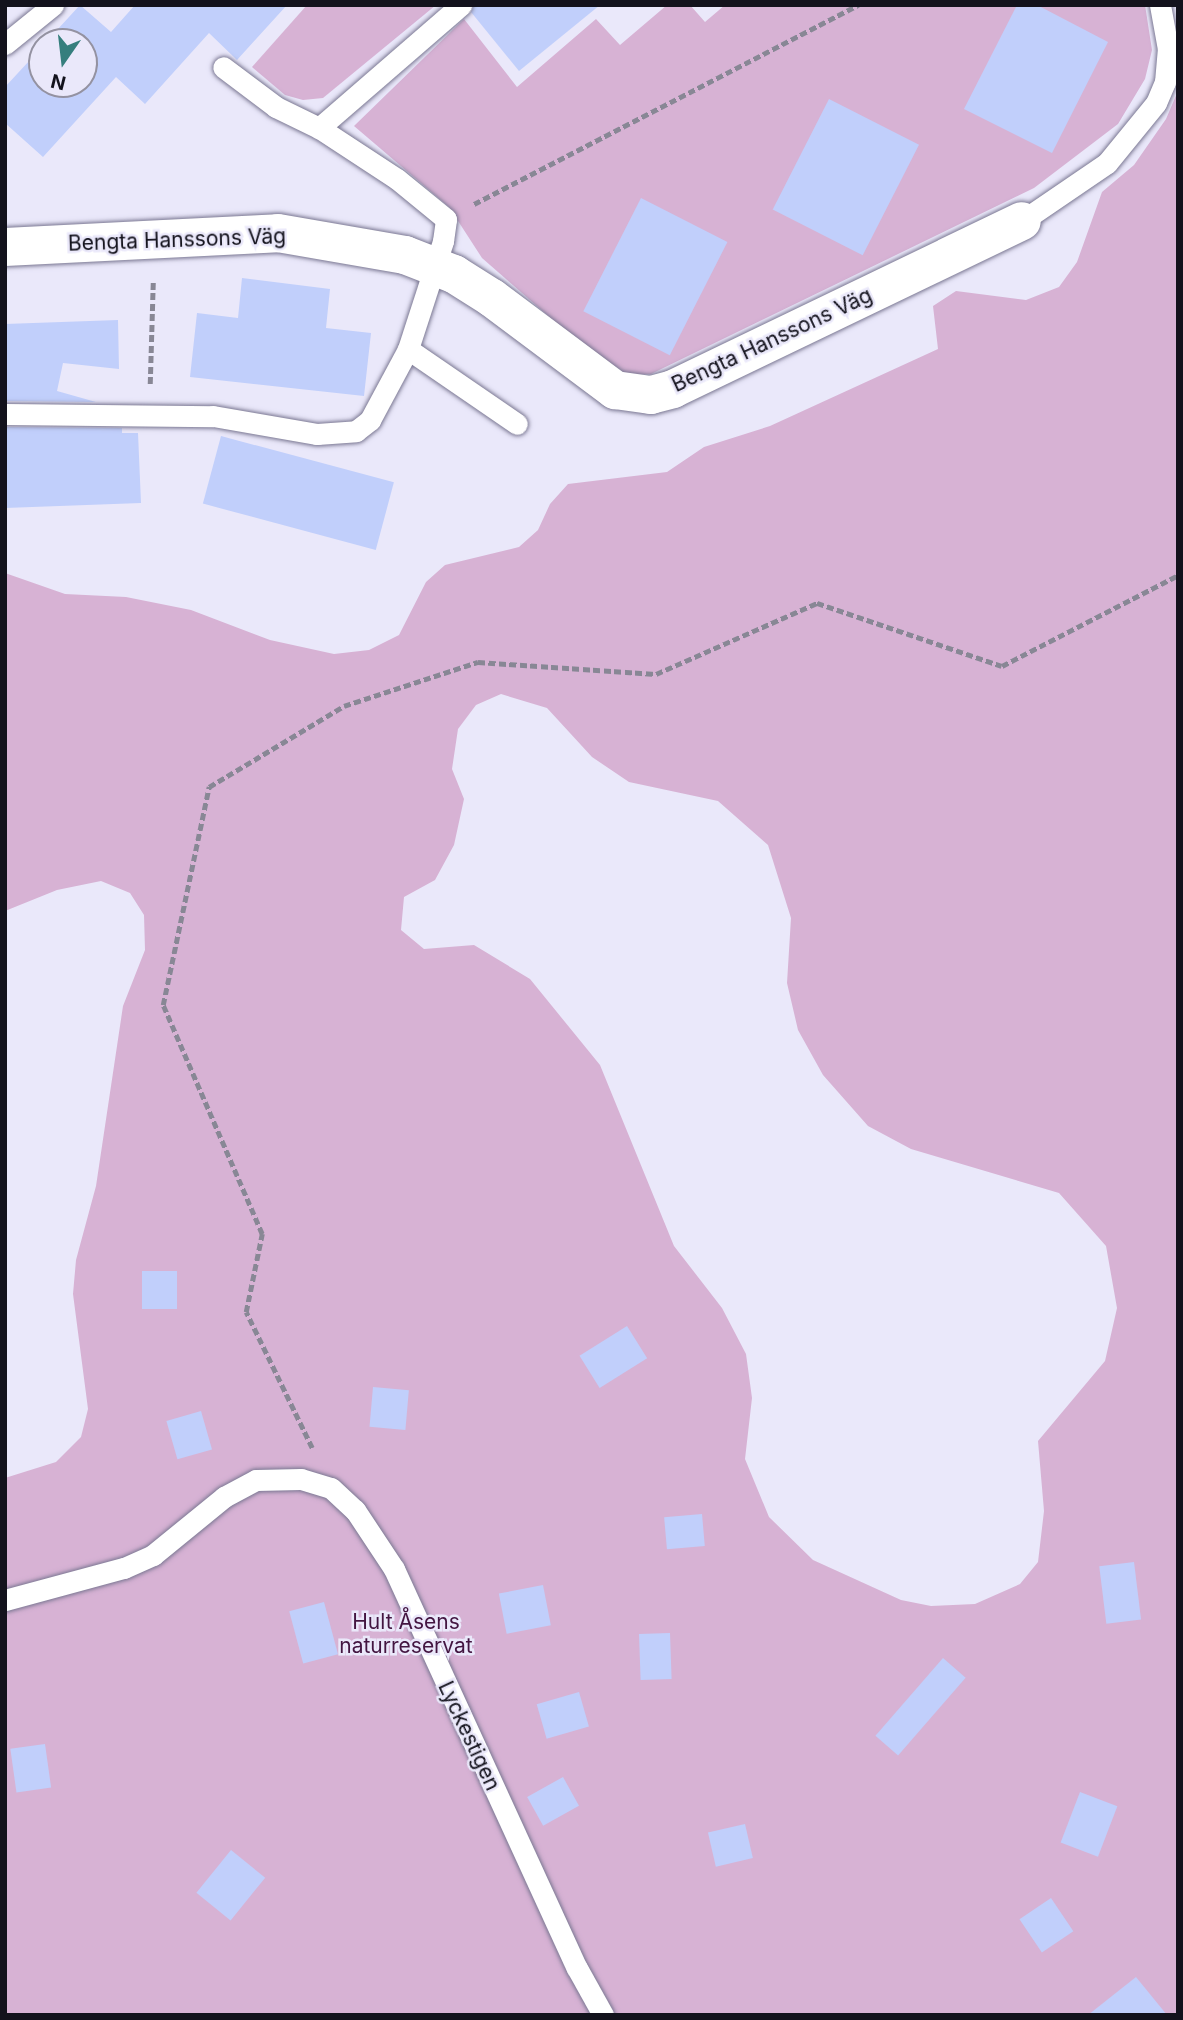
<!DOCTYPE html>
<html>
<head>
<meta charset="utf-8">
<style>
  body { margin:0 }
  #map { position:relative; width:1183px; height:2020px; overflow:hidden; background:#eae8fa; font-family:Inter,sans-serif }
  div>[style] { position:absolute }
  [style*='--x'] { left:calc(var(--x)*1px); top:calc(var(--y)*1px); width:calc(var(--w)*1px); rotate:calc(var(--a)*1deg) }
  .green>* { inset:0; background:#d7b2d4 }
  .building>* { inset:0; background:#c1cffb; transform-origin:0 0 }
  .path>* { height:4.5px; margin-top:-2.25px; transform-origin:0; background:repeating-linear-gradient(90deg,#888795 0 7px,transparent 0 10.5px) }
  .roads { filter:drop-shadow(0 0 2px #7a7792) drop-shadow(0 0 2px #7a7792) }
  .lane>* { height:21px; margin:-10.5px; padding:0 10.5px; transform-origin:10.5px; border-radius:10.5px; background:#fff }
  .street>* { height:38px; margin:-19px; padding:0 19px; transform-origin:19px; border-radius:19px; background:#fff }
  span { translate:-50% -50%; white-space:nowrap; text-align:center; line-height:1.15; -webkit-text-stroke:5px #eae8fa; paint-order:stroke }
  .street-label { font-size:21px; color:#13121c }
  .park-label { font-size:21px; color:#431541 }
  .frame { position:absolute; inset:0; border:7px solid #13121c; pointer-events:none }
  .north { position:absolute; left:28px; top:28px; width:70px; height:70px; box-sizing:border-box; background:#eae8fa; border:2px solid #9492a1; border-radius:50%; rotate:194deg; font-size:19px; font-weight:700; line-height:28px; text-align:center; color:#13121c }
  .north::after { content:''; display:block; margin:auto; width:24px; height:32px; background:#357e7d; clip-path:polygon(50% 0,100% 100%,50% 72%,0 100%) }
</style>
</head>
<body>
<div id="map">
  <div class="green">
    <div style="clip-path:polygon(307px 5px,436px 5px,323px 98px,303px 100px,285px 95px,252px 67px)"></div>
    <div style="clip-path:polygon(667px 5px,690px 5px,705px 22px,725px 5px,1145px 5px,1152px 50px,1145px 79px,1118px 124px,1034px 188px,651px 374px,628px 375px,577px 341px,482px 258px,449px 207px,354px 126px,464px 19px,517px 87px,596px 19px,620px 45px)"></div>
    <div style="clip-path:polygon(evenodd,1178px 91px,1178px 2015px,5px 2015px,5px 1478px,56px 1462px,81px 1437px,88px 1409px,73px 1294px,76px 1260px,96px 1186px,123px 1006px,145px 950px,144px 915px,130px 893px,101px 881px,57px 890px,5px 911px,5px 573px,65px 594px,126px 597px,191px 610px,270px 640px,334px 654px,369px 650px,399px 635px,426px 582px,445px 565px,519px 547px,538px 530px,550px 504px,568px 484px,667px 472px,704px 447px,770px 426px,938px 349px,933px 306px,956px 291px,1026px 300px,1059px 287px,1077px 262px,1102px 192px,1134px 165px,1166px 119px,1178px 91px,501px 694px,547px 708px,592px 757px,629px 782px,718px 801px,768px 845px,791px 918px,787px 983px,798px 1030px,823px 1075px,868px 1126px,911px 1149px,1059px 1193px,1106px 1246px,1117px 1308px,1105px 1361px,1038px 1441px,1044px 1511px,1038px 1562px,1020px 1584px,975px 1604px,931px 1606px,901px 1600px,813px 1560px,769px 1517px,745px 1459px,752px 1398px,746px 1354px,722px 1308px,674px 1246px,600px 1065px,530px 979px,474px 945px,424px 949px,401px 930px,404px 897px,435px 880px,454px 845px,464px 799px,452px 769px,458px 729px,476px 705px,501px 694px)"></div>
  </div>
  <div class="building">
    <div style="clip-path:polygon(80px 5px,111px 32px,135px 5px,287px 5px,237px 60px,209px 33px,145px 104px,116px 77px,43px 157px,5px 123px,5px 87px,42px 47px,42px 84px,84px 84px,84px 42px,46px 42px)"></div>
    <div style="clip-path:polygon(474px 5px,600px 5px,519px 71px,471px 12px)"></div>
    <div style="clip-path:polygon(1017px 5px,1037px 5px,1108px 42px,1052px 153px,964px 109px)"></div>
    <div style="left:829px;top:99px;width:101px;height:124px;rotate:27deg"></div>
    <div style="left:641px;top:198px;width:97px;height:127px;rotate:27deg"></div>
    <div style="clip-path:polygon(242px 278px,330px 289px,326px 328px,371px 333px,364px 396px,190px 377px,197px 313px,238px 318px)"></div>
    <div style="clip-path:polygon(118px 320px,119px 369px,63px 363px,57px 391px,96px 402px,5px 401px,5px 324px)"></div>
    <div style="clip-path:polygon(5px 427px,122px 428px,122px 433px,138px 433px,141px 503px,5px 508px)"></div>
    <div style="left:221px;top:436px;width:179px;height:70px;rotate:15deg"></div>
    <div style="left:142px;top:1271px;width:35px;height:38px"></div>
    <div style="left:627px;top:1326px;width:38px;height:56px;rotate:58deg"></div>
    <div style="left:373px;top:1387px;width:36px;height:40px;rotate:5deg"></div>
    <div style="left:201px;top:1411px;width:40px;height:36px;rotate:74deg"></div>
    <div style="left:702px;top:1514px;width:32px;height:38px;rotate:85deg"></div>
    <div style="left:1134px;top:1562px;width:58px;height:35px;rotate:83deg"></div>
    <div style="left:543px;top:1585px;width:41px;height:45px;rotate:79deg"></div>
    <div style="left:324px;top:1602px;width:54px;height:36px;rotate:75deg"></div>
    <div style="left:670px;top:1633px;width:46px;height:31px;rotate:88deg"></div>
    <div style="left:943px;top:1658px;width:30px;height:103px;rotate:41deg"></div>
    <div style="left:579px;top:1692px;width:36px;height:44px;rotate:74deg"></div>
    <div style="left:45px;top:1744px;width:44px;height:35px;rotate:82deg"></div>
    <div style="left:563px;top:1777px;width:33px;height:41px;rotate:61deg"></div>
    <div style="left:1080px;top:1792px;width:40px;height:54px;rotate:21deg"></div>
    <div style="left:745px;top:1824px;width:35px;height:38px;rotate:77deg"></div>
    <div style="left:231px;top:1850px;width:44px;height:55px;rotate:39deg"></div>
    <div style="left:1051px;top:1898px;width:40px;height:38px;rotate:56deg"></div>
    <div style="clip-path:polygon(1136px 1977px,1167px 2015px,1088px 2015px)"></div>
  </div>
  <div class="path">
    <div style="--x:474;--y:204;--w:433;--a:-27.4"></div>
    <div style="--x:150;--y:384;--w:103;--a:-88.3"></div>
    <div style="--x:312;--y:1448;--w:151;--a:-115.9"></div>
    <div style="--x:246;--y:1312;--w:80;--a:-78.4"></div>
    <div style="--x:262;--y:1234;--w:249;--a:-113.4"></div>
    <div style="--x:163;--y:1005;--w:223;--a:-78.1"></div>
    <div style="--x:209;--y:787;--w:157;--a:-31"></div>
    <div style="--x:344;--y:706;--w:141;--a:-18.2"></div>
    <div style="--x:478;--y:662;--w:178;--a:3.9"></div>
    <div style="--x:656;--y:674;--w:176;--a:-23.8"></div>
    <div style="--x:817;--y:603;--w:195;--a:18.8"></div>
    <div style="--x:1002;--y:666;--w:198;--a:-27.3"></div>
  </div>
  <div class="roads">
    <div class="lane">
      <div style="--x:5;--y:44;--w:62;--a:-39.1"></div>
      <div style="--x:319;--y:128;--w:188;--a:-40.9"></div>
      <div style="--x:1022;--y:221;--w:103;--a:-34.3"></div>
      <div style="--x:1107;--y:163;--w:77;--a:-50.8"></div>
      <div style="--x:1156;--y:103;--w:23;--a:-67"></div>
      <div style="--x:1165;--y:82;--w:33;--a:-85"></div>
      <div style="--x:1168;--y:49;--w:45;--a:-100.3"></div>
      <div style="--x:408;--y:349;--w:132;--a:34.5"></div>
      <div style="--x:5;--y:414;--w:208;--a:0.6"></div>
      <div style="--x:213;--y:416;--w:106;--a:9.8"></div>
      <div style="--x:317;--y:434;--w:39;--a:-4"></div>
      <div style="--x:356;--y:431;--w:18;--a:-38"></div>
      <div style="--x:370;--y:420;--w:81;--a:-61.8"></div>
      <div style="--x:408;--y:349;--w:114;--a:-72"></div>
      <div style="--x:443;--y:241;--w:22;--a:-82"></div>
      <div style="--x:446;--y:219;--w:63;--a:-140.8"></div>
      <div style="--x:397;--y:179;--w:93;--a:-146.8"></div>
      <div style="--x:319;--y:128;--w:48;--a:-154"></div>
      <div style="--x:276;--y:107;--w:66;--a:-143"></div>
      <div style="--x:5;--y:1600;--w:123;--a:-15.1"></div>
      <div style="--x:124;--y:1568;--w:32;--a:-24"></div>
      <div style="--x:153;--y:1555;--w:92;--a:-39.2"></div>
      <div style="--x:224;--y:1497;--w:36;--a:-28"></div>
      <div style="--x:256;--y:1480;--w:45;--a:-1.3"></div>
      <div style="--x:301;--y:1479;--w:31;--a:17"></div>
      <div style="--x:331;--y:1488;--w:33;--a:43"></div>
      <div style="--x:355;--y:1510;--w:71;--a:56.5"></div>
      <div style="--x:394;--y:1569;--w:439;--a:65.4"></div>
      <div style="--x:577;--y:1968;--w:54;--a:61"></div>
    </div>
    <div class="street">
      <div style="--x:5;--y:247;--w:273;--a:-2.9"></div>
      <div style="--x:278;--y:233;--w:129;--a:9.8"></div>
      <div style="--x:405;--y:255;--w:53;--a:21.2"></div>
      <div style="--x:454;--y:274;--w:45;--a:32.3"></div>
      <div style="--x:492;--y:298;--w:154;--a:36.8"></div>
      <div style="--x:615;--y:390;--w:36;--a:8"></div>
      <div style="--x:651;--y:395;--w:23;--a:-15"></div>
      <div style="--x:673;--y:389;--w:387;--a:-25.7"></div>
    </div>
  </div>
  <div class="street-label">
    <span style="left:177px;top:240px;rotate:-2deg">Bengta Hanssons Väg</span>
    <span style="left:772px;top:340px;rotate:-25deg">Bengta Hanssons Väg</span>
    <span style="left:469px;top:1736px;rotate:65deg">Lyckestigen</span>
  </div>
  <div class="park-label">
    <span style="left:406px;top:1634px">Hult Åsens<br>naturreservat</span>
  </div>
  <div class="frame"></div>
  <div class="north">N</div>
</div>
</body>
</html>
